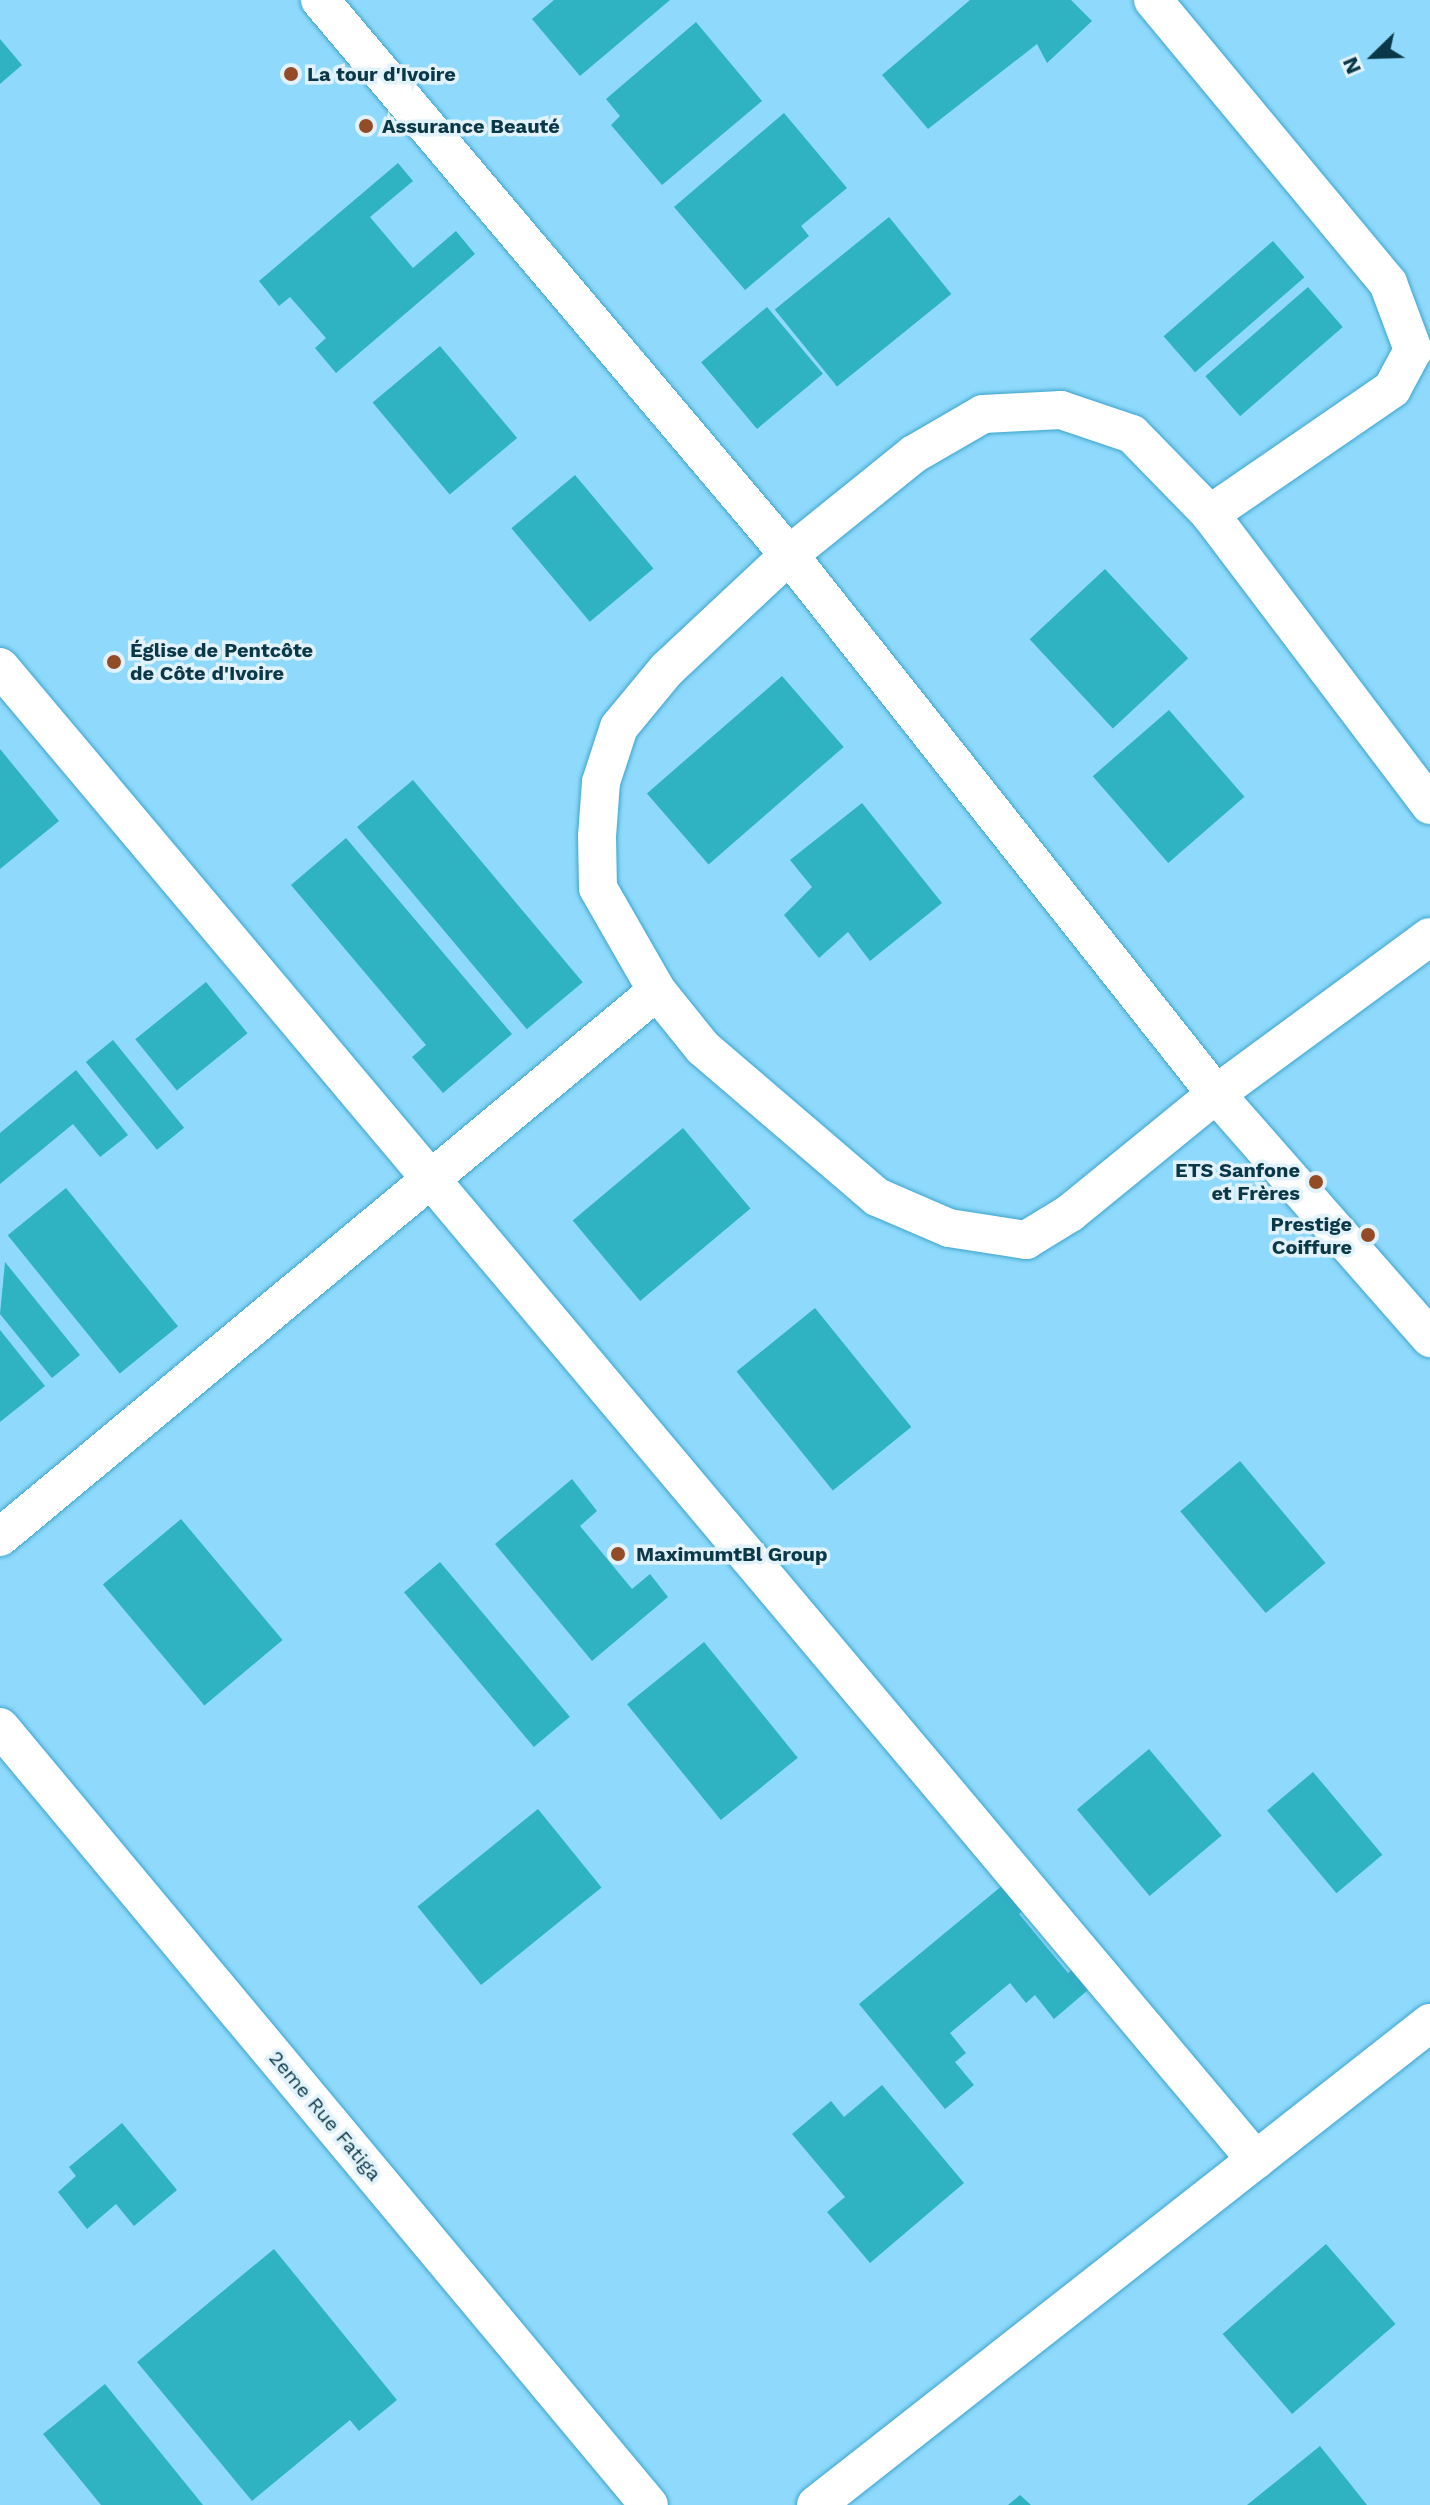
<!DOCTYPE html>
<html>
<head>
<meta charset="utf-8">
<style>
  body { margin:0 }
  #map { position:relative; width:1430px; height:2505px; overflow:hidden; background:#8fdafc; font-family:"Work Sans",sans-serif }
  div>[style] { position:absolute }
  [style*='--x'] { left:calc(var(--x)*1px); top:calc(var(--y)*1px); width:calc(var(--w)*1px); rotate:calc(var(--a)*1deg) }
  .building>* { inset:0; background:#2fb2c2; transform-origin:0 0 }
  .roads { filter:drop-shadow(0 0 2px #3da4cc) drop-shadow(0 0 2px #3da4cc) }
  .street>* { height:38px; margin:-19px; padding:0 19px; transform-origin:19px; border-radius:19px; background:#fff }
  .dots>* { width:22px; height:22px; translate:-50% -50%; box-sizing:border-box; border:4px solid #e1f2fb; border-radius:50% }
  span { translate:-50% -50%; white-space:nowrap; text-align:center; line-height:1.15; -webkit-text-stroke:7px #e1f2fb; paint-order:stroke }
  .poi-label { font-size:20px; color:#0b3848; font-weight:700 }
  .left { translate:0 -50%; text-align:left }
  .right { translate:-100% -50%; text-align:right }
  .street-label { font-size:20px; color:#0b3848 }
  .north { position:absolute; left:1334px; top:16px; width:80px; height:80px; -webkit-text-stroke:6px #e1f2fb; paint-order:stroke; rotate:247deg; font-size:22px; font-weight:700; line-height:32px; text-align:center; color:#0b3848 }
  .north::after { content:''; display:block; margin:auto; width:28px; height:36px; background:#0b3848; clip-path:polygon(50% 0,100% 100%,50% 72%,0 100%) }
</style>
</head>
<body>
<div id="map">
  <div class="building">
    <div style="clip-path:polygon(554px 0,670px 0,580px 76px,532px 19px)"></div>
    <div style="clip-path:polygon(970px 0,1071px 0,1092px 21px,1047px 63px,1037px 44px,928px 129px,882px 75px)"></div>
    <div style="clip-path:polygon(696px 22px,762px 101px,662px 185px,611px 125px,620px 116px,606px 99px)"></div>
    <div style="clip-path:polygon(0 39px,22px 65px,0 84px)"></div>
    <div style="clip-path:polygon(784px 113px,847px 188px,801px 226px,809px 236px,745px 290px,674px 207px)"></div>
    <div style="clip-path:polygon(398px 163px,413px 181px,370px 217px,413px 268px,456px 231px,475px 254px,336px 373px,315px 348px,326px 338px,290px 297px,279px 306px,259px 281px)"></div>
    <div style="left:889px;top:217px;width:99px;height:147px;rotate:51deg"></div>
    <div style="left:1273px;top:241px;width:48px;height:145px;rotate:49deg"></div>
    <div style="left:1308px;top:287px;width:53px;height:136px;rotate:49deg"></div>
    <div style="left:767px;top:307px;width:87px;height:86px;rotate:50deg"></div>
    <div style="left:440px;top:346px;width:120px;height:88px;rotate:50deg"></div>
    <div style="left:575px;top:475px;width:122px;height:83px;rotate:50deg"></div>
    <div style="left:1105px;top:569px;width:122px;height:103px;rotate:47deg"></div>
    <div style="left:782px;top:676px;width:94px;height:179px;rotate:49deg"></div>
    <div style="left:1169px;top:710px;width:115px;height:101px;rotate:49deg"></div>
    <div style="clip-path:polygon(0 749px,59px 821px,0 869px)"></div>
    <div style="left:413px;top:780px;width:264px;height:73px;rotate:50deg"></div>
    <div style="clip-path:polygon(862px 803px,942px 903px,870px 961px,848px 932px,819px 958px,784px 915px,812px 887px,790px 860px)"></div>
    <div style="clip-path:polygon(346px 838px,512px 1034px,443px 1093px,412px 1057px,426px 1045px,291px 885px)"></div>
    <div style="left:206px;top:982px;width:66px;height:91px;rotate:51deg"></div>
    <div style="left:113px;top:1040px;width:113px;height:35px;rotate:51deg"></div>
    <div style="clip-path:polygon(76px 1070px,128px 1135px,100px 1157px,73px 1124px,0 1184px,0 1133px)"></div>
    <div style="left:683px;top:1128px;width:105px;height:144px;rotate:50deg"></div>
    <div style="left:66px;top:1188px;width:178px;height:75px;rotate:51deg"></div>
    <div style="clip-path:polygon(5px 1262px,80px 1355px,52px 1378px,0 1314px)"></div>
    <div style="left:815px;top:1308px;width:153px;height:101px;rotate:51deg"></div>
    <div style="clip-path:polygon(0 1330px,45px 1386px,0 1422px)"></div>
    <div style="left:1240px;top:1461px;width:133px;height:78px;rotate:50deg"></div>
    <div style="clip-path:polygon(572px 1479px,597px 1511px,580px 1526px,632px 1589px,650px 1574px,668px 1597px,592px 1661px,495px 1544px)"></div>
    <div style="left:181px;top:1519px;width:158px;height:102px;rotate:50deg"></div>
    <div style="left:440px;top:1562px;width:202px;height:47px;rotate:50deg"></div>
    <div style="left:704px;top:1642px;width:149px;height:99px;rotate:51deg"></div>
    <div style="left:1149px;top:1749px;width:113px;height:94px;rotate:50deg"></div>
    <div style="left:1313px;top:1772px;width:108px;height:60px;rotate:50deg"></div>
    <div style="left:538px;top:1809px;width:101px;height:155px;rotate:51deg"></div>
    <div style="clip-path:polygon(1009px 1880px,1029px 1904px,1019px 1914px,1068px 1973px,1078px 1964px,1095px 1984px,1054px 2019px,1035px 1995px,1026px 2003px,1010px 1983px,950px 2033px,966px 2053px,955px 2062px,974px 2085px,945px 2109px,859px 2004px)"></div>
    <div style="clip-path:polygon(882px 2085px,964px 2183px,870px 2263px,827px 2212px,845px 2197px,792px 2134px,831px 2101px,844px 2117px)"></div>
    <div style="clip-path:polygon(122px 2123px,177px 2190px,134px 2226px,116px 2204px,87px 2229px,58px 2192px,76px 2176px,69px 2167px)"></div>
    <div style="left:1326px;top:2244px;width:106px;height:137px;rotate:49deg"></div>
    <div style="clip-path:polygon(274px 2249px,397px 2400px,359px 2431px,350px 2420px,252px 2501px,137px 2362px)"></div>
    <div style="clip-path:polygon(105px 2384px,203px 2505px,101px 2505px,43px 2434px)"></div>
    <div style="clip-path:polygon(1320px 2446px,1367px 2505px,1247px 2505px)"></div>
    <div style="clip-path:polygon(1020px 2495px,1031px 2505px,1008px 2505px)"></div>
  </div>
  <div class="roads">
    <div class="street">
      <div style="--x:320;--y:0;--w:727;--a:49.8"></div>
      <div style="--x:789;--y:555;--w:688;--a:51.61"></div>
      <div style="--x:1216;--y:1094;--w:325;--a:48.7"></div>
      <div style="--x:1153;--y:0;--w:368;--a:50.3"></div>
      <div style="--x:1388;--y:283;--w:72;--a:69.5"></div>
      <div style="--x:1413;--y:350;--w:44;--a:118.3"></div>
      <div style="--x:1392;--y:389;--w:221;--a:145.5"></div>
      <div style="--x:0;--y:667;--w:1951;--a:49.93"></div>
      <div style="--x:1430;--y:805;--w:365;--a:-127.1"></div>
      <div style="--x:1210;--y:514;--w:112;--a:-134.3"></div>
      <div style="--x:1132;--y:434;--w:75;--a:-161.3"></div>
      <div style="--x:1061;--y:410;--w:78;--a:177.1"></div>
      <div style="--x:983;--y:414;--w:80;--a:149.9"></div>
      <div style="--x:914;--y:454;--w:161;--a:141.1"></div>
      <div style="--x:789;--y:555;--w:167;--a:136.9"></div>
      <div style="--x:667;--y:669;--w:75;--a:129.6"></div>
      <div style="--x:619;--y:727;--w:58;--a:108.1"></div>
      <div style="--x:601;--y:782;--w:54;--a:94.2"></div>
      <div style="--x:597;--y:836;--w:52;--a:88.9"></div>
      <div style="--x:598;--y:888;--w:119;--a:60.2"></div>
      <div style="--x:657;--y:991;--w:73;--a:51.1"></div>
      <div style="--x:703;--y:1048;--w:229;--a:40.6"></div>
      <div style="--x:877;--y:1197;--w:78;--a:23.3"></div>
      <div style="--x:949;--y:1228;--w:78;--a:8.9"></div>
      <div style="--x:1026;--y:1240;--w:52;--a:-31.5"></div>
      <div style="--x:1070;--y:1213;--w:188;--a:-39.2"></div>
      <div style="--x:1216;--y:1094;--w:265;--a:-36.3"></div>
      <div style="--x:0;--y:1537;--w:854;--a:-39.73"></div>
      <div style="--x:0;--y:1727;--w:1013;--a:50.17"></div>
      <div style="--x:816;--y:2505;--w:781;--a:-38.13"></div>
    </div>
  </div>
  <div class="dots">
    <div style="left:291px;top:74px;background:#934c25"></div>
    <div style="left:366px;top:126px;background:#934c25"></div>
    <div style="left:114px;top:662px;background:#934c25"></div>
    <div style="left:1316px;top:1182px;background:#934c25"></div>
    <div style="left:1368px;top:1235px;background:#934c25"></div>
    <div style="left:618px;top:1554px;background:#934c25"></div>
  </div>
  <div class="poi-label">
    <span class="left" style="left:307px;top:74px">La tour d'Ivoire</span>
    <span class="left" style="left:382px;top:126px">Assurance Beauté</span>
    <span class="left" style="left:130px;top:662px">Église de Pentcôte<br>de Côte d'Ivoire</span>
    <span class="right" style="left:1300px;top:1182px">ETS Sanfone<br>et Frères</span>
    <span class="right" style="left:1352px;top:1236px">Prestige<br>Coiffure</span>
    <span class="left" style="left:636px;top:1554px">MaximumtBl Group</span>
  </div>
  <div class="street-label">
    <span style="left:325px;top:2116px;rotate:50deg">2eme Rue Fatiga</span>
  </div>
  <div class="north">N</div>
</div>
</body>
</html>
